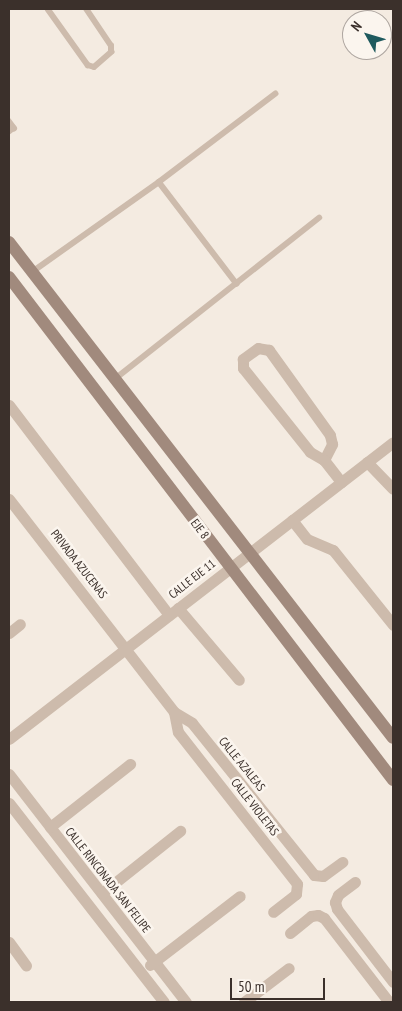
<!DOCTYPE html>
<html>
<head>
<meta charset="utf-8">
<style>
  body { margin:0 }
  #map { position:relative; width:402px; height:1011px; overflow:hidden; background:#f4ebe1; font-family:"PT Sans Narrow",sans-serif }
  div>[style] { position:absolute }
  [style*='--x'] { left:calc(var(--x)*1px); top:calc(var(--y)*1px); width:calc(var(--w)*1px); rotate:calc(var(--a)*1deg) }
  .lane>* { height:5.5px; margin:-2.75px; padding:0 2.75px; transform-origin:2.75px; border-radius:2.75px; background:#cdbbac }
  .street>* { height:11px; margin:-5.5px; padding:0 5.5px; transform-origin:5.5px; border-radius:5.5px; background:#cdbbac }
  .secondary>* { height:12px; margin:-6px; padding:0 6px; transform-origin:6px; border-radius:6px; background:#a18a7d }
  span { translate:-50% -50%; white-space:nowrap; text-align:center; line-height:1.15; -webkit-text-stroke:5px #fbf5ee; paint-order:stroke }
  .street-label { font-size:12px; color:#3b302b }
  .frame { position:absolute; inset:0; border:10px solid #3b302b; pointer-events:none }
  .north { position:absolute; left:342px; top:10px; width:50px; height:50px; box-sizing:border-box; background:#fbf5ee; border:1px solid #aea6a0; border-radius:50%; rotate:309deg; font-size:14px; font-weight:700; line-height:20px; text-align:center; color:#3b302b }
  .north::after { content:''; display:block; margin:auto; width:18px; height:22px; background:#1f5a5e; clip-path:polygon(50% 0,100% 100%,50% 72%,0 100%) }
  .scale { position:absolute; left:230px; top:978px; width:95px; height:22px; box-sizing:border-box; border:2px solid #3b302b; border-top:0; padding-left:6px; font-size:15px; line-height:18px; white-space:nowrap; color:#3b302b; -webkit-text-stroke:4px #fbf5ee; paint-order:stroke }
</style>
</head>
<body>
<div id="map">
  <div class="lane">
    <div style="--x:48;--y:9;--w:69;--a:54.5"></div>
    <div style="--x:88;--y:65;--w:6;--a:18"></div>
    <div style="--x:94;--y:67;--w:23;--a:-41"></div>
    <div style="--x:111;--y:52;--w:6;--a:-90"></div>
    <div style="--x:111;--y:46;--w:45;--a:-124"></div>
    <div style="--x:9;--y:121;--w:9;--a:54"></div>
    <div style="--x:14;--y:128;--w:6;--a:141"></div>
    <div style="--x:159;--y:182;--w:146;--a:-37.2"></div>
    <div style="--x:32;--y:272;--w:156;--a:-35.3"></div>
    <div style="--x:159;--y:182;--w:128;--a:52.6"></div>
    <div style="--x:115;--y:379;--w:260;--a:-38.3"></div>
  </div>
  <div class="street">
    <div style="--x:9;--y:405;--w:264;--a:52.7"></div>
    <div style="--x:324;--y:460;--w:18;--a:-63"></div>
    <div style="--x:332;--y:444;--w:9;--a:-103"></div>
    <div style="--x:330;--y:435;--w:105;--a:-125.7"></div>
    <div style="--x:269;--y:350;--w:11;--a:-170"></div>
    <div style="--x:258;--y:348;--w:19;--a:144"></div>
    <div style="--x:243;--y:359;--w:9;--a:90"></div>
    <div style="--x:243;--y:368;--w:107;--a:51.4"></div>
    <div style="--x:310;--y:452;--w:16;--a:30"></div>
    <div style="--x:324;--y:460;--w:28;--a:52"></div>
    <div style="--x:367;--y:462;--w:37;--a:46"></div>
    <div style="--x:9;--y:499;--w:269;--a:52.2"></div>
    <div style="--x:174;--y:712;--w:21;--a:31"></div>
    <div style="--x:192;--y:723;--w:195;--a:51.2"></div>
    <div style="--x:314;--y:875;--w:9;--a:6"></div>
    <div style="--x:323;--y:876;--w:24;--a:-36"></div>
    <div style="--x:292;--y:520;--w:24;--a:52"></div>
    <div style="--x:307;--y:539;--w:28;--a:23"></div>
    <div style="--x:333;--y:550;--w:96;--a:51.3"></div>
    <div style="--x:178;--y:608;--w:94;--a:49.7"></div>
    <div style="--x:9;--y:633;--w:14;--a:-39"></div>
    <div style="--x:174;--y:712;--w:20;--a:79"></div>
    <div style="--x:178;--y:732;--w:193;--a:51.9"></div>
    <div style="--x:297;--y:884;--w:10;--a:96"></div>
    <div style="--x:296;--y:894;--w:29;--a:142"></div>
    <div style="--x:9;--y:739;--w:485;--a:-37.7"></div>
    <div style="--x:9;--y:774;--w:289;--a:52.2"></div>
    <div style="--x:9;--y:803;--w:252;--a:52.1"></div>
    <div style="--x:50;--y:827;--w:102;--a:-38.2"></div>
    <div style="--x:355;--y:882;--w:21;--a:143"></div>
    <div style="--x:338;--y:895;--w:8;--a:113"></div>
    <div style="--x:335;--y:902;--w:7;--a:74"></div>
    <div style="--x:337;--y:909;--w:92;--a:52.5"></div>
    <div style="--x:102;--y:893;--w:100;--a:-38.5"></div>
    <div style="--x:290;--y:933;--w:27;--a:-39"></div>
    <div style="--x:311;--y:916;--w:7;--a:-8"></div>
    <div style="--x:318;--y:915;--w:7;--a:27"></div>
    <div style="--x:324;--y:918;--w:106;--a:52.3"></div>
    <div style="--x:9;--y:942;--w:29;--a:54"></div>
    <div style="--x:150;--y:965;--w:113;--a:-37.5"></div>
    <div style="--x:244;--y:1002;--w:56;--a:-37.1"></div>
  </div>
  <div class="secondary">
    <div style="--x:9;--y:242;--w:627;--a:52.25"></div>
    <div style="--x:9;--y:277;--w:633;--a:52.64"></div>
  </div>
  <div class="street-label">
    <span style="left:200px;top:529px;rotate:53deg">EJE 8</span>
    <span style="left:79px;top:564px;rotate:52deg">PRIVADA AZUCENAS</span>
    <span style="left:192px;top:579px;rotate:-38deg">CALLE EJE 11</span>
    <span style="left:242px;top:764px;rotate:51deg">CALLE AZALEAS</span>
    <span style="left:255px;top:807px;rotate:52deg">CALLE VIOLETAS</span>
    <span style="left:108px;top:880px;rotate:52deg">CALLE RINCONADA SAN FELIPE</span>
  </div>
  <div class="frame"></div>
  <div class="north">N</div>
  <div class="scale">50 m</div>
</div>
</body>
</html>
